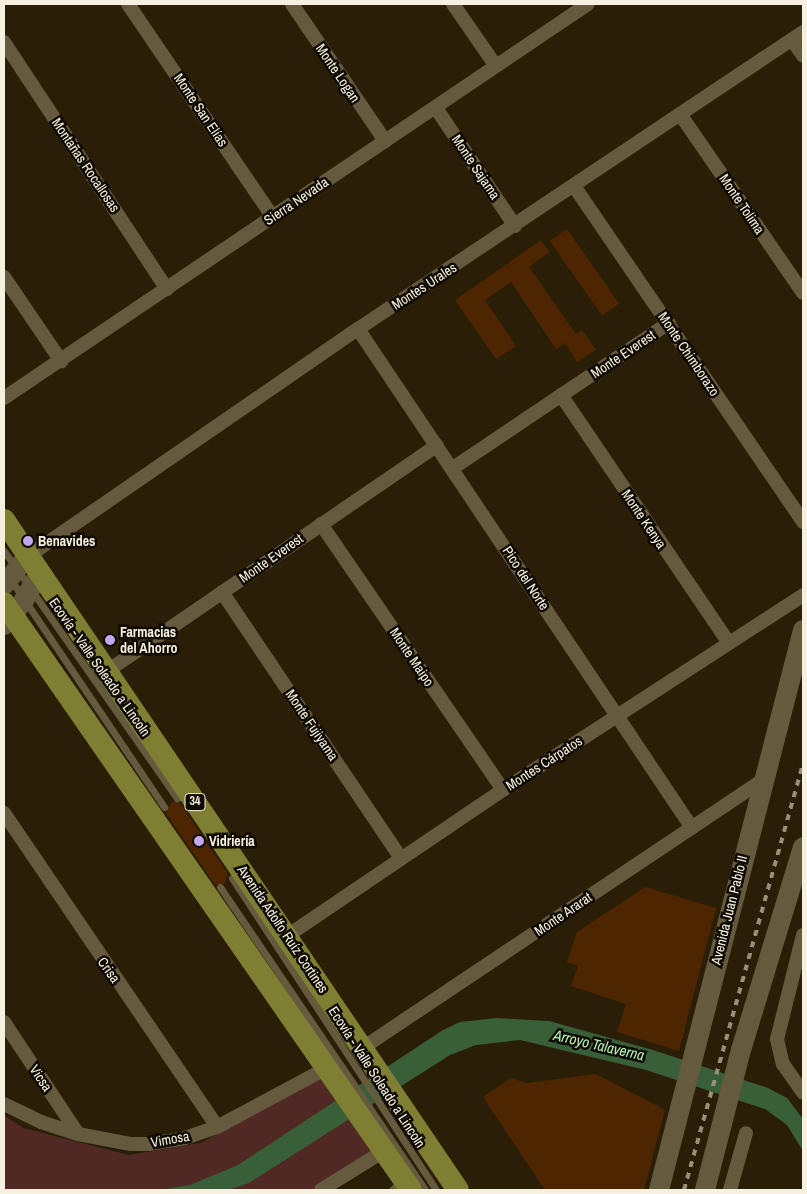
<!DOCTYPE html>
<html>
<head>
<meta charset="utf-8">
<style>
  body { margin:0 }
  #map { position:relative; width:807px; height:1194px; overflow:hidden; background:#2a1f06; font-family:"Archivo Narrow",sans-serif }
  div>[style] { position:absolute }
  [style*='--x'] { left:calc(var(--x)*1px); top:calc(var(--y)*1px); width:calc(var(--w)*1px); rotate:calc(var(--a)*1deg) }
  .green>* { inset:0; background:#512924 }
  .water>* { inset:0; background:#385f38 }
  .building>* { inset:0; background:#4d2500; transform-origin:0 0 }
  .service>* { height:7px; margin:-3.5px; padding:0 3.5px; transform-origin:3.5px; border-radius:3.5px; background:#65593e }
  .minor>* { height:14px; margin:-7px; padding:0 7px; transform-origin:7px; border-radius:7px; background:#65593e }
  .secondary>* { height:20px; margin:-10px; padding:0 10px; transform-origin:10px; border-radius:10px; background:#65593e }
  .primary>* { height:22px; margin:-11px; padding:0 11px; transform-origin:11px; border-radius:11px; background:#7e7f33 }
  .rail>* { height:4px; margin-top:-2px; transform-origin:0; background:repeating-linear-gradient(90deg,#99907c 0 6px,transparent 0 12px) }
  .dots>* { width:14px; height:14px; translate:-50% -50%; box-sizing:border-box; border:2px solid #0f0a02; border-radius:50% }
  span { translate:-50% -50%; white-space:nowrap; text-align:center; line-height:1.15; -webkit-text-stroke:5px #0f0a02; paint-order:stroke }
  .shield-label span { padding:1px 4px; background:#0f0a02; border:1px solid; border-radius:4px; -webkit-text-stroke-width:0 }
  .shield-label { font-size:12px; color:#f7f0e1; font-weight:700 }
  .street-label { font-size:14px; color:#f7f0e1 }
  .poi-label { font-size:14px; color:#f7f0e1; font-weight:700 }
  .left { translate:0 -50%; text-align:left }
  .water-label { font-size:15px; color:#b5f4b4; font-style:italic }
  .frame { position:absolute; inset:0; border:5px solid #f7f0e1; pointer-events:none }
</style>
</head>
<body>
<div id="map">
  <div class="green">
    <div style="clip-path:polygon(320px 1076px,373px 1152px,312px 1190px,4px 1190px,4px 1115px,23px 1128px,129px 1155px,201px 1143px)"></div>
  </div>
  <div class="water">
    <div style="clip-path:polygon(497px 1018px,549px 1021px,653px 1050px,768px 1088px,787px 1098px,803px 1119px,803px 1151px,787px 1125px,765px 1109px,646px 1070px,520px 1040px,476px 1045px,450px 1055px,249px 1183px,228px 1190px,159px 1190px,190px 1185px,238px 1165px,443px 1030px,460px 1022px)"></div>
  </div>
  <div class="building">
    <div style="left:567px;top:229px;width:91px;height:21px;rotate:55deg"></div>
    <div style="clip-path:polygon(541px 240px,550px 252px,529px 267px,576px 334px,582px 330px,596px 350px,577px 362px,565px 343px,556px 349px,511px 282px,485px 300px,516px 346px,496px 359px,455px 300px)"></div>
    <div style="clip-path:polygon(173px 801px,180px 803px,228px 874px,224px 884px,215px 885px,165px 812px)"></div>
    <div style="clip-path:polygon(645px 887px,716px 908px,679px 1051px,617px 1032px,626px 1004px,571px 986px,578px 966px,567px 962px,577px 932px)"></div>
    <div style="clip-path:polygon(596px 1074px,665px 1110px,644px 1190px,545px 1190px,483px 1097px,511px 1078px,527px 1083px)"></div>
  </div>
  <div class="service">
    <div style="--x:4;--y:551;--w:302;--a:55"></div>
    <div style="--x:11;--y:580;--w:274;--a:56"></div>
    <div style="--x:232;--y:878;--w:373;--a:56.8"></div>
    <div style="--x:220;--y:887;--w:366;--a:55.9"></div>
    <div style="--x:392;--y:1190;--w:13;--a:-45"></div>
  </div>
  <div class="minor">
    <div style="--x:128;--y:4;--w:258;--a:55.8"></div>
    <div style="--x:292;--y:4;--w:166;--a:55.8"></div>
    <div style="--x:453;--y:4;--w:75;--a:55.3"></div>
    <div style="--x:792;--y:40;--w:19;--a:55"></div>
    <div style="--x:4;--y:42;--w:296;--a:56.6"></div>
    <div style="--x:436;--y:108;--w:142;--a:56.2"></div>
    <div style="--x:680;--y:114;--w:217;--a:55.5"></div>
    <div style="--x:574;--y:186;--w:407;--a:55.7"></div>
    <div style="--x:4;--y:277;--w:102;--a:55.8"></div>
    <div style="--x:358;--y:329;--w:600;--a:56.2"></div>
    <div style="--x:561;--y:395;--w:298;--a:55.9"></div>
    <div style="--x:4;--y:398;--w:704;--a:-34.01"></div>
    <div style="--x:453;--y:468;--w:260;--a:-33.9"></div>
    <div style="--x:321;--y:524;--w:322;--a:55.6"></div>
    <div style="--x:27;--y:557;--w:402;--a:-34.6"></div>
    <div style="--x:358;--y:329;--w:535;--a:-33.72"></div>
    <div style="--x:222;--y:592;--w:321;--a:56.1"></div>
    <div style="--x:106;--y:672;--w:401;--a:-34.4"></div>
    <div style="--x:4;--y:813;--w:379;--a:55.8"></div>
    <div style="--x:803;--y:935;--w:107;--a:104"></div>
    <div style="--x:777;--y:1039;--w:26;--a:77"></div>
    <div style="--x:783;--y:1064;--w:35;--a:55"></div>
    <div style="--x:287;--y:936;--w:261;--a:-34.1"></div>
    <div style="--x:503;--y:790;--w:358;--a:-33"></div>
    <div style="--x:4;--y:1022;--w:134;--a:56.5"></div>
    <div style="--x:364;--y:1047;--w:479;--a:-33.8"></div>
    <div style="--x:4;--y:1104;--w:41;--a:25.9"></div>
    <div style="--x:41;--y:1122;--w:39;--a:18"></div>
    <div style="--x:78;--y:1134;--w:54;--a:10.7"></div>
    <div style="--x:131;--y:1144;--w:18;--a:0"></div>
    <div style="--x:149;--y:1144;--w:36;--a:-9"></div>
    <div style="--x:185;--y:1138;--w:34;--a:-19"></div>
    <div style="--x:217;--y:1127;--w:125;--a:-28.2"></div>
    <div style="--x:321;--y:1190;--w:74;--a:-31.8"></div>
    <div style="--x:730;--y:1190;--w:59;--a:-74.3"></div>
  </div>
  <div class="secondary">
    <div style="--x:4;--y:585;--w:36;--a:-51"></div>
    <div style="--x:4;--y:625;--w:32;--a:-51"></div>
    <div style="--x:24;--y:600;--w:30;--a:-60"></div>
    <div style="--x:659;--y:1190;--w:578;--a:-75.58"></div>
    <div style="--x:705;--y:1190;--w:145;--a:-75.6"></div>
    <div style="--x:741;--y:1050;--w:212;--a:-73"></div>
  </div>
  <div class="primary">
    <div style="--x:4;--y:520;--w:809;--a:55.88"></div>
    <div style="--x:4;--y:603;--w:714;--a:55.26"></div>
  </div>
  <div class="rail">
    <div style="--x:684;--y:1190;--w:443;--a:-74.4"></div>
  </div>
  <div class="dots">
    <div style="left:28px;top:541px;background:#c4a7f1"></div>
    <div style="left:110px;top:640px;background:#c4a7f1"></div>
    <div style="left:199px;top:841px;background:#c4a7f1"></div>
  </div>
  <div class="shield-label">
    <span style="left:195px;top:802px">34</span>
  </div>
  <div class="street-label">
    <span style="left:338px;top:73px;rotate:56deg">Monte Logan</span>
    <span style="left:201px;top:110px;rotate:56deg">Monte San Elías</span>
    <span style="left:86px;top:165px;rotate:56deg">Montañas Rocallosas</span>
    <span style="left:476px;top:167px;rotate:56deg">Monte Sajama</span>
    <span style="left:296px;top:201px;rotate:-34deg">Sierra Nevada</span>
    <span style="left:742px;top:204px;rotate:56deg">Monte Tolima</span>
    <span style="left:424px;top:286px;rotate:-33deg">Montes Urales</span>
    <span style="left:623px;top:354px;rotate:-34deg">Monte Everest</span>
    <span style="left:689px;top:354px;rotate:56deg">Monte Chimborazo</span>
    <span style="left:644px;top:519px;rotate:56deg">Monte Kenya</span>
    <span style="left:271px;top:558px;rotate:-35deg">Monte Everest</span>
    <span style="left:526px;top:578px;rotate:57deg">Pico del Norte</span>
    <span style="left:412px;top:657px;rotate:56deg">Monte Maipo</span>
    <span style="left:100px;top:667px;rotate:55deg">Ecovía - Valle Soleado a Lincoln</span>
    <span style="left:312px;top:725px;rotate:56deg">Monte Fujiyama</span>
    <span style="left:544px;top:763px;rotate:-33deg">Montes Cárpatos</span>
    <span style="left:729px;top:910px;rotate:-76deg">Avenida Juan Pablo II</span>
    <span style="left:563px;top:914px;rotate:-34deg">Monte Ararat</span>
    <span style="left:283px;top:929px;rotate:56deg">Avenida Adolfo Ruíz Cortines</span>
    <span style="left:109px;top:970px;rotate:55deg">Crisa</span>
    <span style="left:377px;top:1077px;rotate:57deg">Ecovía - Valle Soleado a Lincoln</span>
    <span style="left:41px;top:1078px;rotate:56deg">Vicsa</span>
    <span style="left:170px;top:1139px;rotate:-10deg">Vimosa</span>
  </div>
  <div class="poi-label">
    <span class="left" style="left:38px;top:541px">Benavides</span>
    <span class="left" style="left:120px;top:640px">Farmacias<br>del Ahorro</span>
    <span class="left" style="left:209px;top:841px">Vidriería</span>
  </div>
  <div class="water-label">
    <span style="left:599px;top:1045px;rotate:13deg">Arroyo Talaverna</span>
  </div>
  <div class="frame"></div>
</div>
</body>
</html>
